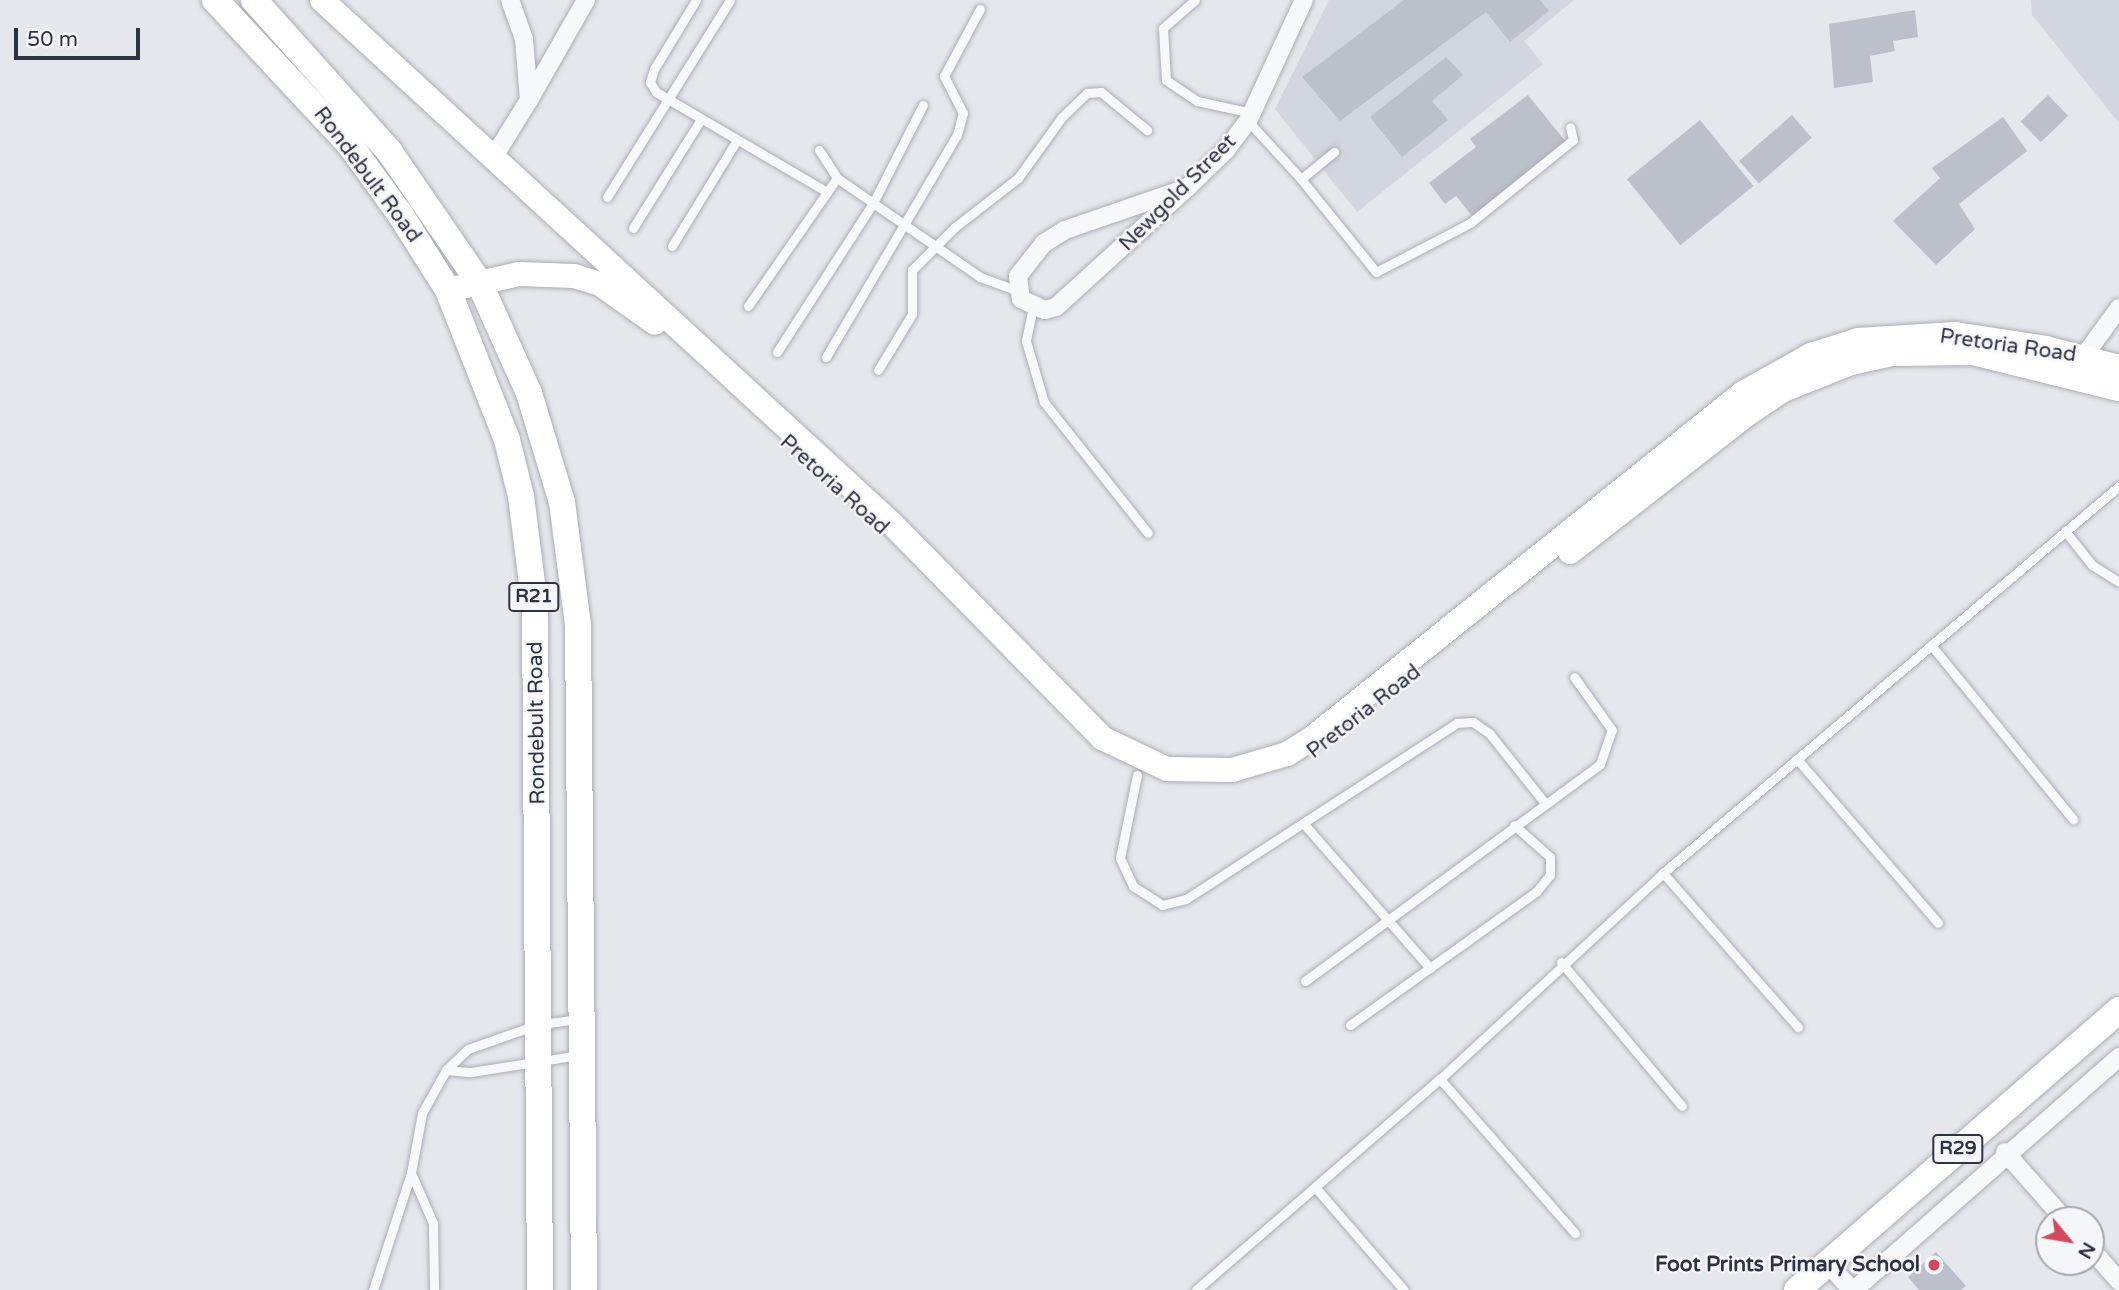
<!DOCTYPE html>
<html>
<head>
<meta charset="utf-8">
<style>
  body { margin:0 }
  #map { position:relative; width:2119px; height:1290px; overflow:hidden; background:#e4e7ec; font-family:"Varela Round",sans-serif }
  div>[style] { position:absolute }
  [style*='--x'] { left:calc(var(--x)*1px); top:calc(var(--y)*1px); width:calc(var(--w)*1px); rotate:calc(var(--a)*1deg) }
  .built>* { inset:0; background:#d2d6de }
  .building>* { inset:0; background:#bbc0ca; transform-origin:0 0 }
  .roads { filter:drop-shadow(0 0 2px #a9aeb7) drop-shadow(0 0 2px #a9aeb7) }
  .lane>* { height:9px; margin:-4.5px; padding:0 4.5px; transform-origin:4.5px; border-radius:4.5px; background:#f7f8fa }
  .street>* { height:18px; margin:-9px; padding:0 9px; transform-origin:9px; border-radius:9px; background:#f7f8fa }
  .secondary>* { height:24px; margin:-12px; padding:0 12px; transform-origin:12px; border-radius:12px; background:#fff }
  .primary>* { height:26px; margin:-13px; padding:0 13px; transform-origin:13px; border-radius:13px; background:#fff }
  .dots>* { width:19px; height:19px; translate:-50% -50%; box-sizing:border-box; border:4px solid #f4f6f9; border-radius:50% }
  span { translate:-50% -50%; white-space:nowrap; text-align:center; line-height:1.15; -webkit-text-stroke:5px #f4f6f9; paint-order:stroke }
  .shield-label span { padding:2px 5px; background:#f4f6f9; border:2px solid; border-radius:5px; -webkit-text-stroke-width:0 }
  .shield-label { font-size:19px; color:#2b3445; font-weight:700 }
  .street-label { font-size:21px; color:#2b3445 }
  .poi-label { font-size:21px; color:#2b3445; font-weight:700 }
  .right { translate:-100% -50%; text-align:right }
  .north { position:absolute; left:2035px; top:1206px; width:70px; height:70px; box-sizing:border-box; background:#f4f6f9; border:2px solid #a4a8b1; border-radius:50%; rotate:120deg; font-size:19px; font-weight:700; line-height:28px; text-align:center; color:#2b3445 }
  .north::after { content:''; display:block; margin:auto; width:24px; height:32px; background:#d1495b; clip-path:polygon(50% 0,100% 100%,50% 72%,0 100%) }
  .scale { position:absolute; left:14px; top:28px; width:126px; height:32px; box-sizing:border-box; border:4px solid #2b3445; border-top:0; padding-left:9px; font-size:21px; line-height:24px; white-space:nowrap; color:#2b3445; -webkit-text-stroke:5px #f4f6f9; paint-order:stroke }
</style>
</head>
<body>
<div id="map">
  <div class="built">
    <div style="clip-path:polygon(1329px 0,1574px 0,1524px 41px,1543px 64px,1357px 212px,1275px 109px)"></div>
    <div style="clip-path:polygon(2031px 0,2119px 0,2119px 123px,2032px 15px)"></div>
  </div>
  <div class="building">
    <div style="clip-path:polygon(1404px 0,1540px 0,1549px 11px,1510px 42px,1486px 12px,1340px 121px,1302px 77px)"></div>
    <div style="clip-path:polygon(1915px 10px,1918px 37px,1893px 41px,1895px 51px,1870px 56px,1873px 82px,1834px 88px,1829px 24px)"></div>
    <div style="clip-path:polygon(1446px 57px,1463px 75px,1432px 101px,1448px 120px,1402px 157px,1370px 117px)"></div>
    <div style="clip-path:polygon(1528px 95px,1566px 142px,1472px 216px,1456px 196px,1445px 204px,1429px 183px,1476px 147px,1470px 139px)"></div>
    <div style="left:2048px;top:95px;width:29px;height:38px;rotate:46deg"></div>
    <div style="left:1792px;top:115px;width:30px;height:70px;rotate:49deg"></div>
    <div style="clip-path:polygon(2003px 117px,2027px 151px,1959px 204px,1975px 229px,1936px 265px,1893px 221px,1940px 178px,1932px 168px)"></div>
    <div style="left:1700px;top:120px;width:85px;height:94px;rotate:51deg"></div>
    <div style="clip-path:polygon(1936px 1252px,1966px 1286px,1961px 1290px,1919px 1290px,1908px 1277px)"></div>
  </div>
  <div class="roads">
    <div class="lane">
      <div style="--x:696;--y:0;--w:81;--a:121.3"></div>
      <div style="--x:654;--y:69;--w:14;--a:107"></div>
      <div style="--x:650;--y:82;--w:12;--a:59"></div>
      <div style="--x:656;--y:92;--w:198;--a:30.3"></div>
      <div style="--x:1195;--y:0;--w:43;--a:138.8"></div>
      <div style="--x:1163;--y:28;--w:52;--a:86.7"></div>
      <div style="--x:1166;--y:80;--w:37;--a:34"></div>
      <div style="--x:1197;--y:101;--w:56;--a:12.3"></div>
      <div style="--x:1248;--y:121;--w:79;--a:47.6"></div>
      <div style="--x:1301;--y:179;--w:43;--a:-39.3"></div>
      <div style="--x:819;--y:150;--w:33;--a:57"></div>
      <div style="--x:837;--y:178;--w:174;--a:34.7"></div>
      <div style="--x:980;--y:277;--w:38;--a:20"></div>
      <div style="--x:1301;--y:179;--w:119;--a:51.1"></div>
      <div style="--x:1376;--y:272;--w:106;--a:-27.5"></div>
      <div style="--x:1470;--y:223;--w:132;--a:-38.9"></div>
      <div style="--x:1573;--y:140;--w:13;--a:-103"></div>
      <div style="--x:607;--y:197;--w:232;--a:-58"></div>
      <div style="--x:633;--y:228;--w:128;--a:-58"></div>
      <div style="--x:672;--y:246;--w:124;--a:-58.5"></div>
      <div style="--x:748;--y:306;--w:156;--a:-55.2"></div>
      <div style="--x:1033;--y:307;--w:35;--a:102"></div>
      <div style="--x:1026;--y:341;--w:64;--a:73.6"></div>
      <div style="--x:1044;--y:402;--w:167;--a:51.6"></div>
      <div style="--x:777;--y:352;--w:177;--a:-57.2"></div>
      <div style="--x:873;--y:203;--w:110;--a:-63"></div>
      <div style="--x:826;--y:357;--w:258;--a:-59.5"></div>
      <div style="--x:957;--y:135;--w:23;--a:-75"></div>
      <div style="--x:963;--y:113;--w:42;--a:-117.2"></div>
      <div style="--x:944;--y:76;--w:76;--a:-61.8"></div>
      <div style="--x:878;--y:370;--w:66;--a:-58.7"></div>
      <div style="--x:912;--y:314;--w:44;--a:-90"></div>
      <div style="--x:912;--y:270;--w:61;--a:-45"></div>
      <div style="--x:955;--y:227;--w:80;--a:-37.9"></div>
      <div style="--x:1018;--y:178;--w:75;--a:-54.2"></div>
      <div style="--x:1062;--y:117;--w:35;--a:-44"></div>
      <div style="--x:1087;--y:93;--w:14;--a:-4"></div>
      <div style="--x:1101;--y:92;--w:60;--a:39.6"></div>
      <div style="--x:2065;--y:531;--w:43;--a:51.5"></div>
      <div style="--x:2092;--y:565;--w:32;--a:32"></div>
      <div style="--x:1931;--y:645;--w:225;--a:50.8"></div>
      <div style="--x:1797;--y:759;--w:216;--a:49.3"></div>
      <div style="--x:1137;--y:775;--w:85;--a:101.6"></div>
      <div style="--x:1120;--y:858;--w:31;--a:65"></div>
      <div style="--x:1133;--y:886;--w:35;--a:33"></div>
      <div style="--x:1162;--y:905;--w:25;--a:-14"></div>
      <div style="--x:1186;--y:899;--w:323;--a:-33"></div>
      <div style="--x:1457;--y:723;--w:16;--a:-4"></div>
      <div style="--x:1473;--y:722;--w:19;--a:35"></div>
      <div style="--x:1489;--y:733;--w:88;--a:51.4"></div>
      <div style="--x:1303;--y:823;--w:193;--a:48.8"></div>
      <div style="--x:1663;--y:873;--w:205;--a:48.8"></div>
      <div style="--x:1561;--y:962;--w:188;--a:50"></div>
      <div style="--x:1305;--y:981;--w:366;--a:-36.3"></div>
      <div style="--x:1600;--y:764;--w:36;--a:-71"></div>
      <div style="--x:1612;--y:730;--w:65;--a:-125.6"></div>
      <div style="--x:1350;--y:1025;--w:229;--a:-35.6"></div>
      <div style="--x:1536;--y:892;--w:22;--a:-51"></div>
      <div style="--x:1550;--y:875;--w:18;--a:-90"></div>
      <div style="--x:1550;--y:857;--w:48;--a:-138.4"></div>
      <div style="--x:446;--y:1070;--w:25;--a:5"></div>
      <div style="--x:471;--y:1072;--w:109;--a:-8.9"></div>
      <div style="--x:1440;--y:1079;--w:205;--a:48.8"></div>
      <div style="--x:411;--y:1173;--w:55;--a:66.3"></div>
      <div style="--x:433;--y:1223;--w:67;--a:89.1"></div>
      <div style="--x:1315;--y:1187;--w:136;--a:49.2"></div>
      <div style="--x:373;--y:1290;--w:123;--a:-72"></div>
      <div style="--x:411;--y:1173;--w:61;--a:-79.6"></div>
      <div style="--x:422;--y:1113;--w:49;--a:-60.8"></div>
      <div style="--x:446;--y:1070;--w:30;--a:-44"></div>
      <div style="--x:468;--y:1049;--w:72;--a:-19.4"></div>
      <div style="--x:536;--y:1025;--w:41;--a:-8.3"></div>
      <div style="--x:1196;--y:1290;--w:323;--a:-40.9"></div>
      <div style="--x:1440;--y:1079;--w:304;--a:-42.7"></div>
      <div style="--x:1663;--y:873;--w:598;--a:-40.32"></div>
    </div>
    <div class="street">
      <div style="--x:529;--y:100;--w:115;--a:-60.3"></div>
      <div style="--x:495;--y:155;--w:65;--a:-58.3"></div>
      <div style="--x:529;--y:100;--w:61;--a:-94.7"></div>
      <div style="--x:524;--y:39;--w:41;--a:-109.7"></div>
      <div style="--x:1187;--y:188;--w:129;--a:161"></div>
      <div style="--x:1065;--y:230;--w:25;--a:148"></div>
      <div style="--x:1044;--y:243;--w:42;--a:128.2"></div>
      <div style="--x:1018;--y:276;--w:23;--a:83"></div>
      <div style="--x:1021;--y:299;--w:26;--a:25"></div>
      <div style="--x:1045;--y:310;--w:11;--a:-15"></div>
      <div style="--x:1056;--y:307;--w:177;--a:-42.3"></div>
      <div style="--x:1187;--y:188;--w:54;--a:-44.3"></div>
      <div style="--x:1226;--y:150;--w:36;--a:-53"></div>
      <div style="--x:1248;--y:121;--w:133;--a:-65.2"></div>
      <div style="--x:2076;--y:367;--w:73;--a:-53.9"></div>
      <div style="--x:2005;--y:1152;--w:91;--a:48.6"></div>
      <div style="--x:2091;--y:1249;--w:43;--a:48.8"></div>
      <div style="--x:1827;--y:1263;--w:37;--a:47"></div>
      <div style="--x:1854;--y:1290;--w:353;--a:-41.3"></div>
    </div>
    <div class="secondary">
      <div style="--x:322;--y:0;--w:774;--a:42.59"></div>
      <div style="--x:892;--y:524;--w:300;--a:45.5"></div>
      <div style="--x:1102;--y:738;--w:72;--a:25.5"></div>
      <div style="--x:1167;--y:769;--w:65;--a:0.9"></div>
      <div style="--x:1232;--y:770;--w:57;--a:-16.2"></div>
      <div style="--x:1287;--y:754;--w:28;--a:-32"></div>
      <div style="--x:1311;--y:739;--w:553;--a:-38.69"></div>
      <div style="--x:1743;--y:393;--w:78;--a:-29.2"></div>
      <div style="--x:1811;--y:355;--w:49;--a:-17.7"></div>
      <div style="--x:1858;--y:340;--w:97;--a:-3.5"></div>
      <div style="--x:1955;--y:334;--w:92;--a:8.7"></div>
      <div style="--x:2046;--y:348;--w:75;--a:14.6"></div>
      <div style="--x:448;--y:290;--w:73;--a:-12.7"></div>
      <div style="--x:519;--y:274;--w:55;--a:2.1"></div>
      <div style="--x:574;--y:276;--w:27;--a:17"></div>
      <div style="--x:600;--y:284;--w:67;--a:35.3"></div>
      <div style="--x:1570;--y:552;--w:223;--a:-37.9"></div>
      <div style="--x:1746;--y:415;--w:45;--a:-34"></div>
      <div style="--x:1783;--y:390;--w:73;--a:-21.7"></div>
      <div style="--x:1851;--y:363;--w:42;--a:-12.4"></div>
      <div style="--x:1892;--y:354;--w:81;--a:-0.7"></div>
      <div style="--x:1973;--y:353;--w:150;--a:13.9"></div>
    </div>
    <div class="primary">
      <div style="--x:215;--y:0;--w:198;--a:47"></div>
      <div style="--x:350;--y:145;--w:85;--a:54.1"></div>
      <div style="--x:400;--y:214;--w:90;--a:57.7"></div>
      <div style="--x:448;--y:290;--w:161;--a:68.5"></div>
      <div style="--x:507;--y:440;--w:58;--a:76"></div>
      <div style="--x:521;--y:496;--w:112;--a:82.8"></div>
      <div style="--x:535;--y:607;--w:683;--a:89.58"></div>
      <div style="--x:254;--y:0;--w:203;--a:48.2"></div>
      <div style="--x:389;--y:151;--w:159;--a:55.5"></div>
      <div style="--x:479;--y:282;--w:122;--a:65.8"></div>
      <div style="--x:529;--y:393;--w:114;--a:73.2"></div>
      <div style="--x:562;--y:502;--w:124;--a:82.6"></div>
      <div style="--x:578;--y:625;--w:665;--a:89.48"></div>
      <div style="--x:1797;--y:1290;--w:427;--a:-41"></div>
    </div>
  </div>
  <div class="dots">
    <div style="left:1934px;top:1265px;background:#d1495b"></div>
  </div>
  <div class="shield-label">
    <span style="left:534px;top:597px">R21</span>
    <span style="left:1958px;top:1149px">R29</span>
  </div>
  <div class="street-label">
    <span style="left:367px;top:175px;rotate:53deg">Rondebult Road</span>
    <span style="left:1178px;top:193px;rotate:-45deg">Newgold Street</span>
    <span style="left:2008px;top:346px;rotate:8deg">Pretoria Road</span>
    <span style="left:834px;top:485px;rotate:42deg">Pretoria Road</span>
    <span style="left:1364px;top:712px;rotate:-38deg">Pretoria Road</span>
    <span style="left:537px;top:723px;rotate:-91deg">Rondebult Road</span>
  </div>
  <div class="poi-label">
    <span class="right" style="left:1920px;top:1265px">Foot Prints Primary School</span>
  </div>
  <div class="north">N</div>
  <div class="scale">50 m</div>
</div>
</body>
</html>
